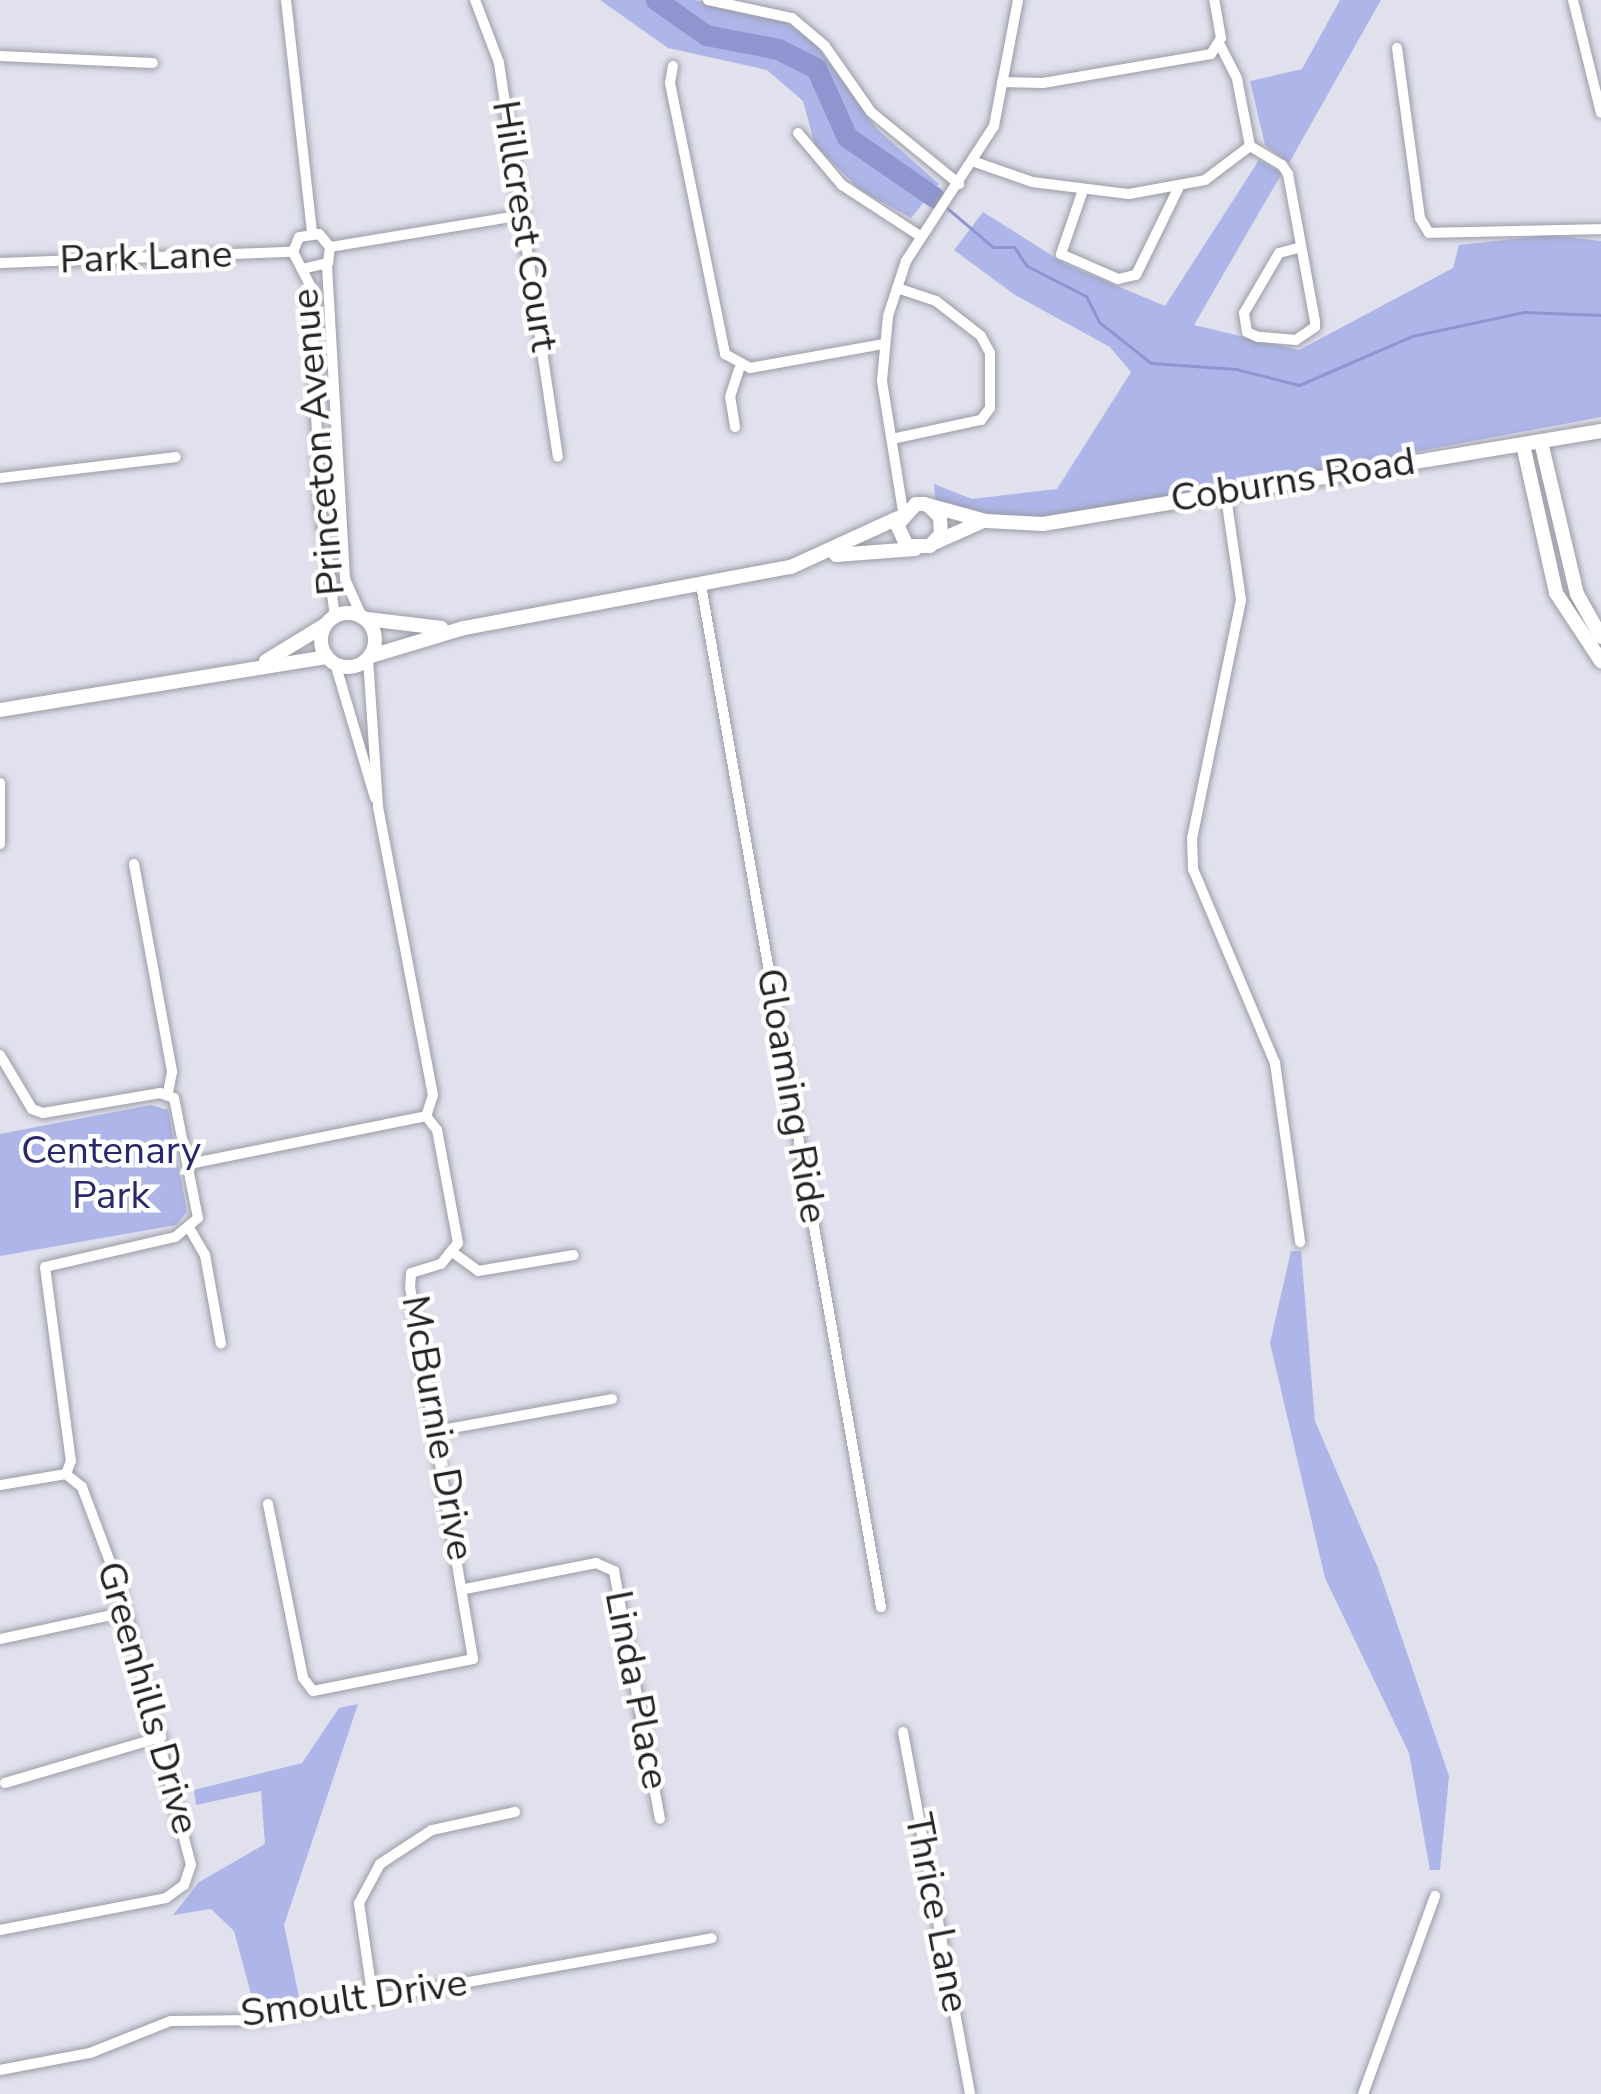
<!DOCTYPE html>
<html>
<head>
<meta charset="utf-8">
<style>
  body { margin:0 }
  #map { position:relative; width:1601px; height:2094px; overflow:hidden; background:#e0e1ed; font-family:"Nunito Sans",sans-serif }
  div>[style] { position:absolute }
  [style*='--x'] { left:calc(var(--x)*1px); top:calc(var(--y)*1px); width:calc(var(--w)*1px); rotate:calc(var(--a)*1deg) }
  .green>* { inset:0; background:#aeb5e8 }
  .stream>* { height:3px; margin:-1.5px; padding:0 1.5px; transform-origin:1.5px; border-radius:1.5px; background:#8e95cf }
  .river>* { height:21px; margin:-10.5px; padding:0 10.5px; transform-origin:10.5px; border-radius:10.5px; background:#8e95cf }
  .roads { filter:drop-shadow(0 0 3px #9a9ca6) drop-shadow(0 0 3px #9a9ca6) }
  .minor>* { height:10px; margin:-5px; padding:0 5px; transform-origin:5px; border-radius:5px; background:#fff }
  .tertiary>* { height:14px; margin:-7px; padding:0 7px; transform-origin:7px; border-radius:7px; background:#fff }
  .tertiary>.ring { margin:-7px; padding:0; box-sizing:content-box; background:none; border:14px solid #fff; border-radius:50% }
  span { translate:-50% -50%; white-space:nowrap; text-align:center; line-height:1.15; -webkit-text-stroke:9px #fff; paint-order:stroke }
  .street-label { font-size:39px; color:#232327 }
  .park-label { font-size:39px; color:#28276b }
</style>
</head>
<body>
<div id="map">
  <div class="green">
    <div style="clip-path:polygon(600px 0,695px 0,787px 23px,814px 42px,877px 129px,939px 184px,911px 218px,859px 189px,815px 145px,803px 101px,767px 70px,668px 48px)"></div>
    <div style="clip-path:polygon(1340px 0,1381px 0,1289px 163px,1265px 145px,1250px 81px,1302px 69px)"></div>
    <div style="clip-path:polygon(1259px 160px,1282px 173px,1194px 325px,1299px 350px,1453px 268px,1459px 245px,1551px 235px,1601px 241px,1601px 417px,1037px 523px,936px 505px,934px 484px,972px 499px,1057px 489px,1131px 372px,1110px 347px,1015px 295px,954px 250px,983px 212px,1067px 265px,1165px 306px)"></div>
    <div style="clip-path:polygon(151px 1105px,168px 1110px,187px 1212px,176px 1225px,0 1256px,0 1134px)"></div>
    <div style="clip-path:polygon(1291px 1251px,1301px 1251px,1315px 1421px,1378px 1568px,1449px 1776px,1440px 1870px,1430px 1870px,1409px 1753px,1325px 1578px,1270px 1343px)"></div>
    <div style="clip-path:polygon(358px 1704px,284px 1925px,299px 1997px,254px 2005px,234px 1931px,211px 1909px,173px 1915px,199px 1882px,265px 1844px,261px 1791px,196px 1805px,194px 1790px,302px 1763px,339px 1708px)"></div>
  </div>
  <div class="stream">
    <div style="--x:934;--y:197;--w:77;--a:40.3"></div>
    <div style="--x:993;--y:247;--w:21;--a:0"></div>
    <div style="--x:1014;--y:247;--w:23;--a:56"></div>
    <div style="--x:1027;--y:266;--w:66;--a:27"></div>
    <div style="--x:1086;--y:296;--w:29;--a:63"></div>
    <div style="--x:1099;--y:322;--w:66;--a:38.3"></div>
    <div style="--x:1151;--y:363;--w:85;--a:4"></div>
    <div style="--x:1236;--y:369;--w:65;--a:14.3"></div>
    <div style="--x:1299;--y:385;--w:123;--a:-23.4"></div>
    <div style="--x:1412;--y:336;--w:115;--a:-12.1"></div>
    <div style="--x:1524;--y:312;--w:77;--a:2.2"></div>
  </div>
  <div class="river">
    <div style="--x:656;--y:0;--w:61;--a:35"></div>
    <div style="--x:706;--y:35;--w:73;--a:11"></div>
    <div style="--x:778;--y:49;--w:42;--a:26.6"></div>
    <div style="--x:816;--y:68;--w:76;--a:65.8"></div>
    <div style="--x:847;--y:137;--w:106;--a:34.6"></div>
  </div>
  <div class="roads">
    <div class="minor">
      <div style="--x:286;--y:0;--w:234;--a:83.6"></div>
      <div style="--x:475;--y:0;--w:67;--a:69.1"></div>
      <div style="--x:499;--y:63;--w:398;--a:81.5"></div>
      <div style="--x:708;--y:0;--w:86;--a:12.1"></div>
      <div style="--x:792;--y:18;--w:43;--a:40.3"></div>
      <div style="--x:825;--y:46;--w:80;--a:55.1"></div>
      <div style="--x:871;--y:112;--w:114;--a:39.3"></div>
      <div style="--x:1573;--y:0;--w:116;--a:76.1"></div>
      <div style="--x:1220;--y:45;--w:38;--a:63"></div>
      <div style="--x:1237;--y:79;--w:68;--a:79"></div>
      <div style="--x:1397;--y:48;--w:172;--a:82.3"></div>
      <div style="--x:1420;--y:218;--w:17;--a:59"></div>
      <div style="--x:1429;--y:233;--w:172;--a:-1.3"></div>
      <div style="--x:0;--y:56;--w:153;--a:2.6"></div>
      <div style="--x:673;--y:66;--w:17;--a:100"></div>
      <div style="--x:670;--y:83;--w:277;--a:78.5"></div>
      <div style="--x:725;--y:354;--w:29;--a:29"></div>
      <div style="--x:750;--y:368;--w:135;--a:-10.2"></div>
      <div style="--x:1002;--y:82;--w:41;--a:1.4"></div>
      <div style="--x:1043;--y:83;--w:170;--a:-9.8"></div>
      <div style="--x:1211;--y:54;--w:19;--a:-58"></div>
      <div style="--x:1221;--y:38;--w:39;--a:-100"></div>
      <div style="--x:798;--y:133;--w:68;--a:49.8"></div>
      <div style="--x:842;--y:185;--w:93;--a:33.2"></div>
      <div style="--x:975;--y:162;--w:60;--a:19.3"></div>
      <div style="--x:1032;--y:182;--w:98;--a:7.1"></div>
      <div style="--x:1129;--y:194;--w:77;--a:-10.4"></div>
      <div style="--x:1205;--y:180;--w:56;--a:-37.1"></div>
      <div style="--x:1250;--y:146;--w:37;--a:31"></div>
      <div style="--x:1282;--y:165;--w:11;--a:56"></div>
      <div style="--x:1288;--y:174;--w:149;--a:79.6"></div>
      <div style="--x:1315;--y:321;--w:6;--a:90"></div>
      <div style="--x:1315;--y:327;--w:23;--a:146"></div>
      <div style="--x:1296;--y:340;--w:38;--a:-175"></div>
      <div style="--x:1258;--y:337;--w:12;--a:-156"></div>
      <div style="--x:1247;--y:332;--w:19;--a:-99"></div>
      <div style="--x:1244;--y:313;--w:69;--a:-59.7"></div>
      <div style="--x:1279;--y:253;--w:23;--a:-15"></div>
      <div style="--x:1083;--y:190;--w:68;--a:109"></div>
      <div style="--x:1061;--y:254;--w:62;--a:23.7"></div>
      <div style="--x:1118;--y:279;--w:18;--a:-13"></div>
      <div style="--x:1136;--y:275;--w:96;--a:-64"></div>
      <div style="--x:330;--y:247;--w:196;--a:-9.4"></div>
      <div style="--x:0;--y:263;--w:293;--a:-2.2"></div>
      <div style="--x:327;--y:266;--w:314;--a:86.7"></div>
      <div style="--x:345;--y:579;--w:39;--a:66"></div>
      <div style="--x:302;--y:269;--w:27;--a:-13"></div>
      <div style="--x:328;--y:263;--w:16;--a:-83"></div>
      <div style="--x:330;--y:247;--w:17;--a:-130"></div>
      <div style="--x:319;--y:234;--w:20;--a:171"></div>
      <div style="--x:299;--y:237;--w:16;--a:112"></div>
      <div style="--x:293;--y:252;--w:42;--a:62.8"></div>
      <div style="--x:312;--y:289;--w:209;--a:88.1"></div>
      <div style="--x:319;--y:498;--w:119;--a:82.3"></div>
      <div style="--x:735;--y:427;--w:30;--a:-99"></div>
      <div style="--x:730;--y:397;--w:29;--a:-72"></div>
      <div style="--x:892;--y:439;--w:91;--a:-12.1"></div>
      <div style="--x:981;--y:420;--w:15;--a:-53"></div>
      <div style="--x:990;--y:408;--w:55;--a:-90"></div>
      <div style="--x:990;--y:353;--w:19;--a:-118"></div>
      <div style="--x:981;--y:336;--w:57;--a:-142.1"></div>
      <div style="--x:936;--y:301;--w:41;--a:-161.6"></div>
      <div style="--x:0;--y:478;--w:177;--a:-6.8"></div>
      <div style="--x:1225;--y:490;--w:111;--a:81.7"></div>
      <div style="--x:1241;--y:600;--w:243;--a:101.6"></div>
      <div style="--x:1192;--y:838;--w:31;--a:88"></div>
      <div style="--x:1193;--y:869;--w:211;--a:67.1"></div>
      <div style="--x:1275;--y:1063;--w:181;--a:82"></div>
      <div style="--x:903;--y:511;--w:132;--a:-99.2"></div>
      <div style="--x:882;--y:381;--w:65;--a:-84.7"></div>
      <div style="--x:888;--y:316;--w:58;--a:-71.9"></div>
      <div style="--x:906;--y:261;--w:161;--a:-56.9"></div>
      <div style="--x:994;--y:126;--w:128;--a:-79.2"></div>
      <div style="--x:701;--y:585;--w:1038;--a:80.01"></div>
      <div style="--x:368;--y:659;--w:148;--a:86.1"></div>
      <div style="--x:378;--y:807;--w:293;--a:79.2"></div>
      <div style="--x:433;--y:1095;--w:22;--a:108"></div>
      <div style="--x:335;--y:663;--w:141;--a:73.5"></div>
      <div style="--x:0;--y:783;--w:61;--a:90"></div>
      <div style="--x:134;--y:864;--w:211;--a:79.6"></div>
      <div style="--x:172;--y:1072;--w:21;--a:101"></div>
      <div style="--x:0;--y:1055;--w:63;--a:59.3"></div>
      <div style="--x:32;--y:1109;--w:12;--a:20"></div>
      <div style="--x:43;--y:1113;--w:119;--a:-9.7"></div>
      <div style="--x:160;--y:1093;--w:15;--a:20"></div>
      <div style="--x:174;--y:1098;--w:122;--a:78.7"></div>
      <div style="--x:198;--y:1218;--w:30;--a:140"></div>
      <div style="--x:175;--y:1237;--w:133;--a:167"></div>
      <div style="--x:45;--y:1267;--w:196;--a:82.4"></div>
      <div style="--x:71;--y:1461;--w:14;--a:111"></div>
      <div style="--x:66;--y:1474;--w:67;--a:170.5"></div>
      <div style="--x:189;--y:1164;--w:242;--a:-11.4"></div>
      <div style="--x:191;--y:1231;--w:28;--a:60"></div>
      <div style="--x:205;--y:1255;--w:90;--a:79.8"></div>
      <div style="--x:455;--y:1254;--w:29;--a:36"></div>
      <div style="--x:478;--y:1271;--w:97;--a:-9.5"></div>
      <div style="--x:436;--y:1431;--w:179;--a:-10.3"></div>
      <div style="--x:268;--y:1504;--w:177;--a:78.6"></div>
      <div style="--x:303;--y:1678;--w:16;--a:52"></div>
      <div style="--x:313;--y:1691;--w:163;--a:-11.3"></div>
      <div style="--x:473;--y:1659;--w:376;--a:-99.6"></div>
      <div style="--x:410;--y:1288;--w:15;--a:-86"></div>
      <div style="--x:411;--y:1273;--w:31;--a:-17"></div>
      <div style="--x:441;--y:1264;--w:27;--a:-51"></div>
      <div style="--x:458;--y:1243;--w:115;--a:-100.5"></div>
      <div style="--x:437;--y:1130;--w:18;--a:-128"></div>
      <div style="--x:465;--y:1589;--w:134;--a:-11.2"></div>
      <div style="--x:596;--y:1563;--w:20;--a:24"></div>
      <div style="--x:614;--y:1571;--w:252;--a:79.5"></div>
      <div style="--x:0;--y:1639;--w:129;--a:-12.1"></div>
      <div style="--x:903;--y:1732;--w:368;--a:79.5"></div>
      <div style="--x:5;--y:1783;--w:163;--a:-16.4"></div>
      <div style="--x:0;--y:1930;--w:169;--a:-10.9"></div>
      <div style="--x:166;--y:1898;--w:22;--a:-36"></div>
      <div style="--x:184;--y:1885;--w:21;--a:-71"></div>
      <div style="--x:191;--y:1865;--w:288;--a:-104.5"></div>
      <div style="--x:119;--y:1586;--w:106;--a:-110.5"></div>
      <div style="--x:82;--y:1487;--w:21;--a:-141"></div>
      <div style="--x:373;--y:2000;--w:98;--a:-98.2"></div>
      <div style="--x:359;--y:1903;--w:44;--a:-61.7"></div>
      <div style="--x:380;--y:1864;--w:62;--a:-33.2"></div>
      <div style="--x:432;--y:1830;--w:85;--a:-12.2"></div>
      <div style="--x:0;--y:2070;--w:92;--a:-10.7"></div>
      <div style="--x:90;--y:2053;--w:87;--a:-21.6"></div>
      <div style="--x:171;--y:2021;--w:86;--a:-0.7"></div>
      <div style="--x:257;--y:2020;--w:462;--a:-10.2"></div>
      <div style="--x:1363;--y:2094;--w:211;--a:-70"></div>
    </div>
    <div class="tertiary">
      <div style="--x:1541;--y:442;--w:156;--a:76.7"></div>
      <div style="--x:1577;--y:594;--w:49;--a:60.8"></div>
      <div style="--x:1523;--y:445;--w:152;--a:77.4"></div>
      <div style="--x:1556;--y:593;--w:82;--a:56.5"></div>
      <div style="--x:928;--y:505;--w:17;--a:45"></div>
      <div style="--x:940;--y:517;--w:17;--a:87"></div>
      <div style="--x:941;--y:534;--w:16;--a:133"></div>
      <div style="--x:930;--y:546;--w:23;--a:180"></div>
      <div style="--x:907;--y:546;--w:23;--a:-115"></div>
      <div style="--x:897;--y:525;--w:28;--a:-48"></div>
      <div style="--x:916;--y:504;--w:8;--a:0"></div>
      <div style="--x:924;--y:504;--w:64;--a:15.3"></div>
      <div style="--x:986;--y:521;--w:57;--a:3"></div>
      <div style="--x:1043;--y:524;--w:566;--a:-9.46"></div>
      <div style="--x:936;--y:542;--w:49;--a:-24"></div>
      <div style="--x:836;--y:555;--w:79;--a:-4.3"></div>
      <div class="ring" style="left:321px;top:613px;width:40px;height:40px"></div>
      <div style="--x:367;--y:619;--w:75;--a:6.9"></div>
      <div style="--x:371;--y:656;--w:97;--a:-16.8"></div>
      <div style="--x:464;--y:628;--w:333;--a:-10.6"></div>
      <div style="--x:791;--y:567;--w:118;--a:-24.6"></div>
      <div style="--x:266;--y:661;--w:69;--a:-31.4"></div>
      <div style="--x:0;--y:710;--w:331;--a:-9.2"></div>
    </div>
  </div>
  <div class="street-label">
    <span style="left:524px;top:226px;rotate:81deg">Hillcrest Court</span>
    <span style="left:146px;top:258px;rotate:-2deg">Park Lane</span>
    <span style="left:319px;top:442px;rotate:-95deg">Princeton Avenue</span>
    <span style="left:1293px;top:481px;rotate:-9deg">Coburns Road</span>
    <span style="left:791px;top:1096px;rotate:80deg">Gloaming Ride</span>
    <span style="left:437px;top:1428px;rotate:80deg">McBurnie Drive</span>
    <span style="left:636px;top:1690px;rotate:79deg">Linda Place</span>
    <span style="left:147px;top:1698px;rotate:74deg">Greenhills Drive</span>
    <span style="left:936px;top:1913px;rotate:79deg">Thrice Lane</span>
    <span style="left:354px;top:1999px;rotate:-8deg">Smoult Drive</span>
  </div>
  <div class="park-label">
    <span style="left:111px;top:1174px">Centenary<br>Park</span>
  </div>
</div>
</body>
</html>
